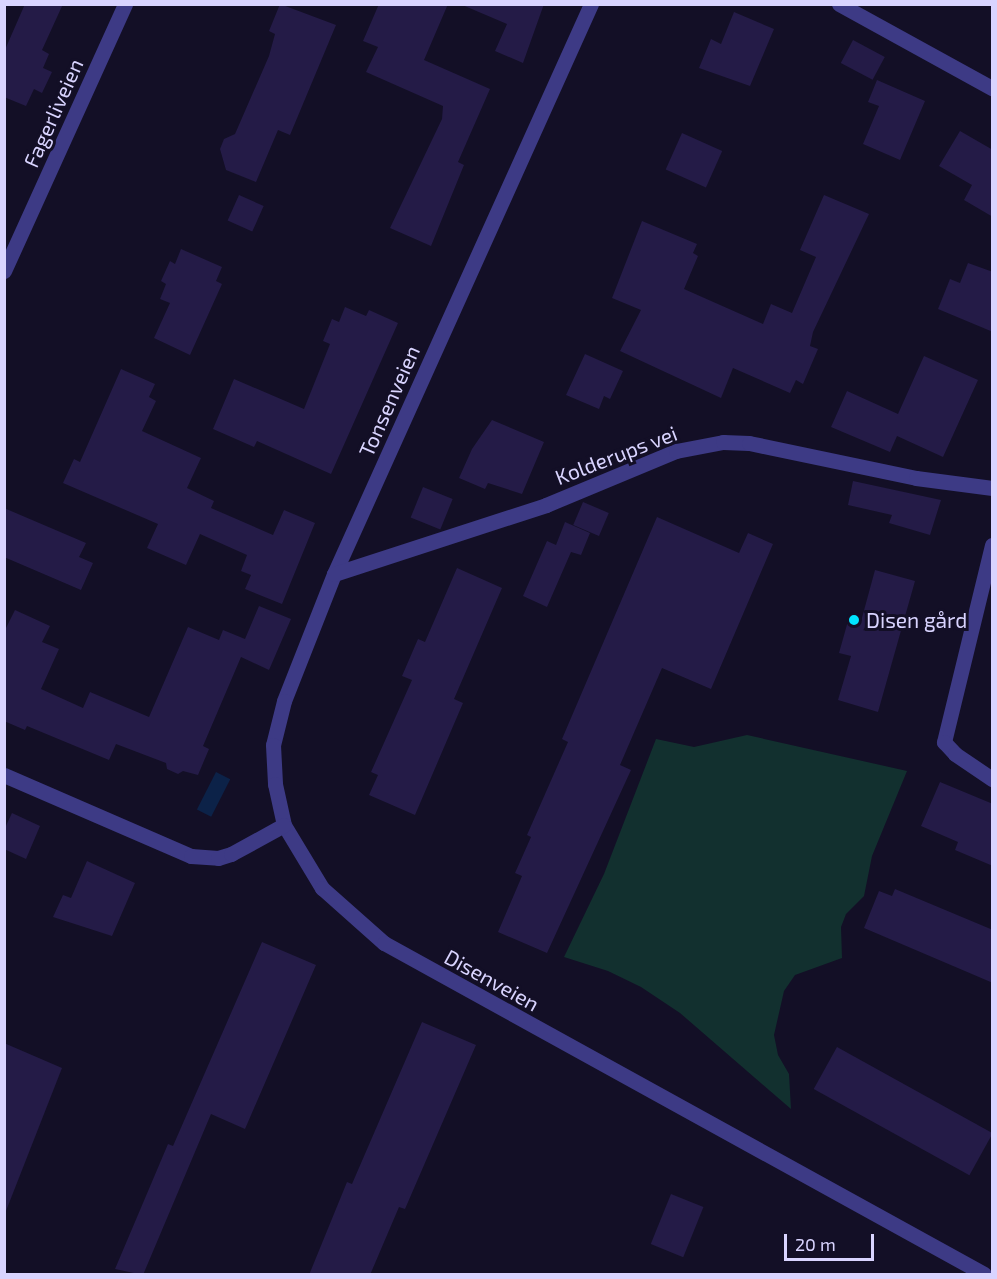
<!DOCTYPE html>
<html>
<head>
<meta charset="utf-8">
<style>
  body { margin:0 }
  #map { position:relative; width:997px; height:1279px; overflow:hidden; background:#130f26; font-family:"Exo 2",sans-serif }
  div>[style] { position:absolute }
  [style*='--x'] { left:calc(var(--x)*1px); top:calc(var(--y)*1px); width:calc(var(--w)*1px); rotate:calc(var(--a)*1deg) }
  .green>* { inset:0; background:#12302f }
  .water>* { inset:0; background:#0c2248; transform-origin:0 0 }
  .building>* { inset:0; background:#241b47; transform-origin:0 0 }
  .minor>* { height:15px; margin:-7.5px; padding:0 7.5px; transform-origin:7.5px; border-radius:7.5px; background:#3d3a85 }
  .dots>* { width:16px; height:16px; translate:-50% -50%; box-sizing:border-box; border:3px solid #130f26; border-radius:50% }
  span { translate:-50% -50%; white-space:nowrap; text-align:center; line-height:1.15; -webkit-text-stroke:6px #130f26; paint-order:stroke }
  .street-label { font-size:21px; color:#d9d4ff }
  .poi-label { font-size:21px; color:#d9d4ff }
  .left { translate:0 -50%; text-align:left }
  .frame { position:absolute; inset:0; border:6px solid #d9d4ff; pointer-events:none }
  .scale { position:absolute; left:784px; top:1234px; width:90px; height:27px; box-sizing:border-box; border:3px solid #d9d4ff; border-top:0; padding-left:8px; font-size:18px; line-height:21px; white-space:nowrap; color:#d9d4ff; -webkit-text-stroke:4px #130f26; paint-order:stroke }
</style>
</head>
<body>
<div id="map">
  <div class="green">
    <div style="clip-path:polygon(747px 735px,907px 771px,872px 856px,864px 896px,846px 914px,841px 927px,842px 958px,795px 975px,784px 991px,774px 1035px,778px 1055px,789px 1074px,791px 1109px,680px 1013px,641px 987px,608px 971px,564px 957px,604px 874px,656px 739px,694px 747px)"></div>
  </div>
  <div class="water">
    <div style="left:216px;top:772px;width:16px;height:42px;rotate:27deg"></div>
  </div>
  <div class="building">
    <div style="clip-path:polygon(25px 4px,63px 4px,42px 50px,49px 54px,43px 68px,52px 72px,42px 93px,34px 89px,26px 106px,4px 97px,4px 52px)"></div>
    <div style="clip-path:polygon(280px 4px,336px 25px,290px 135px,278px 130px,256px 182px,226px 170px,220px 149px,224px 139px,235px 134px,269px 56px,275px 34px,269px 31px)"></div>
    <div style="clip-path:polygon(379px 4px,448px 4px,424px 60px,490px 89px,458px 162px,464px 165px,431px 246px,390px 228px,442px 119px,443px 106px,366px 72px,378px 47px,363px 41px)"></div>
    <div style="clip-path:polygon(460px 4px,544px 4px,523px 63px,495px 51px,507px 24px)"></div>
    <div style="clip-path:polygon(734px 12px,774px 29px,750px 86px,699px 68px,711px 39px,721px 44px)"></div>
    <div style="left:853px;top:40px;width:36px;height:26px;rotate:28deg"></div>
    <div style="clip-path:polygon(877px 80px,925px 101px,900px 160px,863px 144px,879px 106px,868px 102px)"></div>
    <div style="clip-path:polygon(960px 131px,993px 150px,993px 217px,964px 200px,972px 185px,939px 166px)"></div>
    <div style="left:682px;top:133px;width:44px;height:40px;rotate:24deg"></div>
    <div style="left:239px;top:195px;width:27px;height:28px;rotate:24deg"></div>
    <div style="clip-path:polygon(824px 195px,869px 214px,813px 332px,810px 346px,818px 349px,803px 384px,796px 380px,790px 393px,733px 368px,721px 398px,620px 351px,641px 310px,612px 298px,642px 221px,697px 244px,693px 253px,698px 256px,684px 289px,763px 324px,771px 304px,792px 313px,816px 257px,800px 250px)"></div>
    <div style="clip-path:polygon(181px 249px,222px 267px,216px 281px,222px 284px,190px 355px,154px 338px,170px 303px,160px 299px,166px 284px,161px 281px,170px 261px,175px 264px)"></div>
    <div style="clip-path:polygon(968px 263px,993px 272px,993px 332px,938px 309px,950px 279px,960px 283px)"></div>
    <div style="clip-path:polygon(345px 307px,366px 316px,369px 310px,398px 323px,331px 474px,257px 441px,254px 447px,213px 429px,234px 379px,304px 409px,330px 344px,323px 341px,332px 319px,339px 322px)"></div>
    <div style="clip-path:polygon(585px 354px,623px 371px,610px 399px,604px 396px,599px 409px,566px 395px)"></div>
    <div style="clip-path:polygon(924px 356px,978px 380px,943px 457px,897px 436px,890px 452px,831px 427px,847px 391px,898px 414px)"></div>
    <div style="clip-path:polygon(121px 369px,155px 384px,149px 397px,156px 401px,142px 431px,201px 458px,187px 488px,214px 501px,211px 508px,273px 535px,284px 510px,315px 523px,282px 604px,245px 589px,251px 575px,241px 571px,247px 555px,200px 534px,186px 565px,147px 548px,158px 524px,63px 483px,74px 459px,80px 462px)"></div>
    <div style="clip-path:polygon(492px 420px,544px 442px,522px 494px,488px 483px,485px 489px,459px 478px,472px 449px)"></div>
    <div style="clip-path:polygon(853px 481px,941px 500px,930px 535px,889px 523px,892px 515px,848px 505px)"></div>
    <div style="left:423px;top:487px;width:32px;height:33px;rotate:22deg"></div>
    <div style="left:583px;top:502px;width:28px;height:25px;rotate:23deg"></div>
    <div style="clip-path:polygon(4px 508px,86px 543px,79px 557px,93px 563px,81px 590px,4px 557px)"></div>
    <div style="clip-path:polygon(657px 517px,739px 553px,748px 533px,773px 544px,711px 689px,662px 668px,620px 765px,631px 770px,547px 953px,498px 932px,522px 876px,515px 873px,531px 837px,527px 835px,568px 742px,562px 739px)"></div>
    <div style="clip-path:polygon(565px 522px,590px 533px,581px 555px,571px 552px,547px 607px,523px 596px,547px 541px,556px 545px)"></div>
    <div style="clip-path:polygon(457px 568px,502px 588px,454px 699px,463px 703px,415px 815px,369px 795px,378px 775px,371px 772px,412px 680px,402px 676px,418px 639px,425px 642px)"></div>
    <div style="clip-path:polygon(875px 570px,915px 581px,878px 712px,838px 700px,851px 656px,839px 653px,848px 621px,860px 625px)"></div>
    <div style="clip-path:polygon(259px 606px,291px 619px,269px 670px,241px 657px,203px 746px,209px 749px,198px 775px,183px 771px,178px 774px,167px 769px,166px 763px,116px 744px,109px 760px,27px 726px,25px 730px,4px 721px,4px 632px,15px 610px,50px 626px,42px 642px,59px 649px,41px 689px,83px 708px,90px 692px,149px 717px,188px 627px,219px 640px,223px 630px,245px 639px)"></div>
    <div style="clip-path:polygon(940px 782px,993px 804px,993px 866px,955px 850px,958px 842px,921px 826px)"></div>
    <div style="clip-path:polygon(12px 813px,40px 826px,26px 859px,4px 849px,4px 830px)"></div>
    <div style="clip-path:polygon(87px 861px,135px 883px,112px 936px,53px 917px,63px 895px,71px 898px)"></div>
    <div style="clip-path:polygon(895px 889px,993px 930px,993px 983px,864px 928px,879px 891px,892px 896px)"></div>
    <div style="clip-path:polygon(262px 942px,316px 965px,245px 1129px,211px 1114px,143px 1275px,115px 1269px,168px 1144px,173px 1146px)"></div>
    <div style="clip-path:polygon(422px 1022px,476px 1045px,405px 1209px,399px 1207px,370px 1275px,309px 1275px,347px 1182px,352px 1184px)"></div>
    <div style="clip-path:polygon(4px 1043px,62px 1068px,4px 1216px)"></div>
    <div style="left:837px;top:1047px;width:178px;height:48px;rotate:29deg"></div>
    <div style="left:671px;top:1194px;width:35px;height:54px;rotate:22deg"></div>
  </div>
  <div class="minor">
    <div style="--x:591;--y:4;--w:625;--a:114.27"></div>
    <div style="--x:334;--y:574;--w:136;--a:111.5"></div>
    <div style="--x:284;--y:701;--w:45;--a:104"></div>
    <div style="--x:273;--y:745;--w:39;--a:87"></div>
    <div style="--x:275;--y:784;--w:42;--a:77.6"></div>
    <div style="--x:284;--y:825;--w:74;--a:58.9"></div>
    <div style="--x:322;--y:888;--w:83;--a:41.6"></div>
    <div style="--x:384;--y:943;--w:685;--a:28.88"></div>
    <div style="--x:839;--y:4;--w:175;--a:28.8"></div>
    <div style="--x:4;--y:271;--w:293;--a:-65.6"></div>
    <div style="--x:992;--y:545;--w:203;--a:103.7"></div>
    <div style="--x:944;--y:742;--w:16;--a:47"></div>
    <div style="--x:955;--y:754;--w:45;--a:34"></div>
    <div style="--x:334;--y:574;--w:223;--a:-18"></div>
    <div style="--x:546;--y:505;--w:141;--a:-22.6"></div>
    <div style="--x:676;--y:451;--w:48;--a:-10.8"></div>
    <div style="--x:723;--y:442;--w:26;--a:2"></div>
    <div style="--x:749;--y:443;--w:171;--a:11.8"></div>
    <div style="--x:916;--y:478;--w:77;--a:7.5"></div>
    <div style="--x:4;--y:775;--w:204;--a:23.4"></div>
    <div style="--x:191;--y:856;--w:27;--a:4"></div>
    <div style="--x:218;--y:858;--w:14;--a:-17"></div>
    <div style="--x:231;--y:854;--w:60;--a:-28.7"></div>
  </div>
  <div class="dots">
    <div style="left:854px;top:620px;background:#00e5ff"></div>
  </div>
  <div class="street-label">
    <span style="left:53px;top:113px;rotate:-66deg">Fagerliveien</span>
    <span style="left:389px;top:401px;rotate:-66deg">Tonsenveien</span>
    <span style="left:616px;top:455px;rotate:-21deg">Kolderups vei</span>
    <span style="left:492px;top:980px;rotate:29deg">Disenveien</span>
  </div>
  <div class="poi-label">
    <span class="left" style="left:866px;top:620px">Disen gård</span>
  </div>
  <div class="frame"></div>
  <div class="scale">20 m</div>
</div>
</body>
</html>
